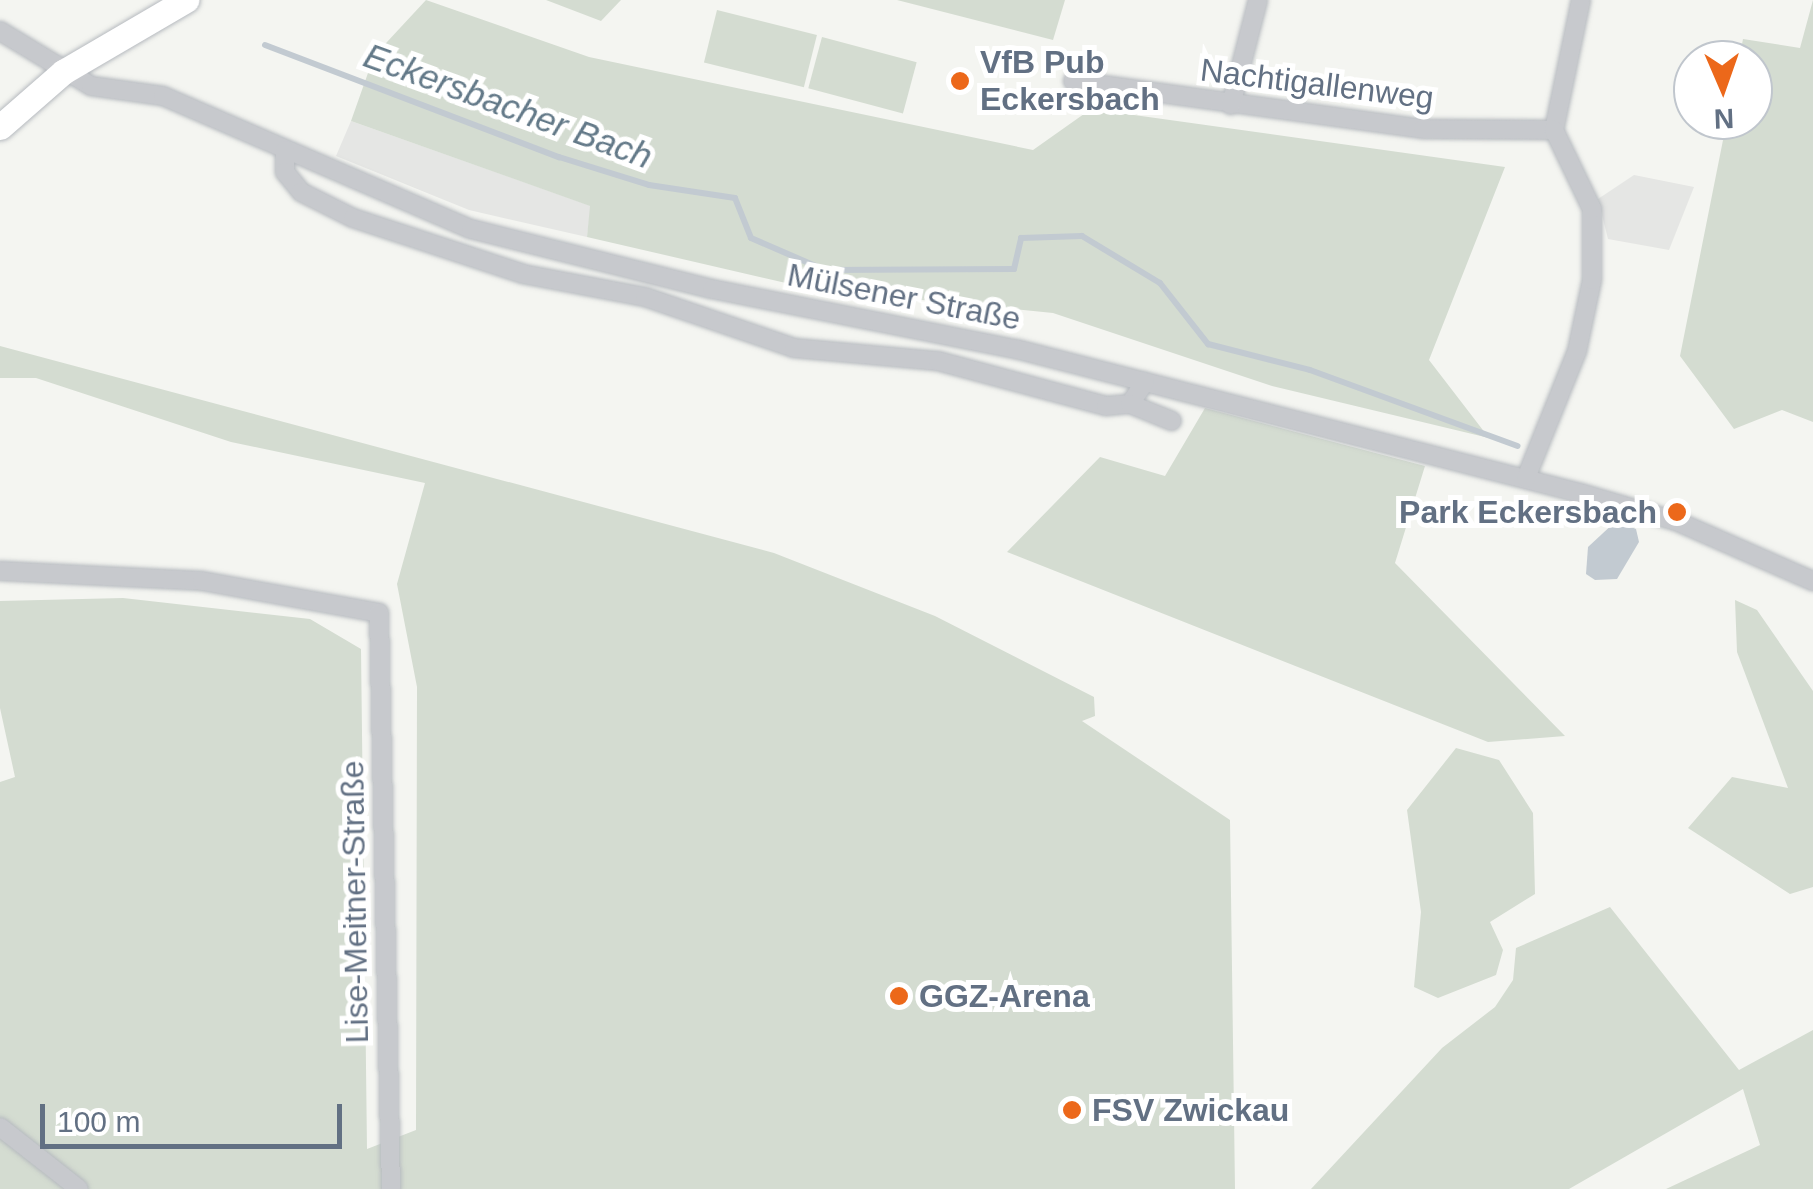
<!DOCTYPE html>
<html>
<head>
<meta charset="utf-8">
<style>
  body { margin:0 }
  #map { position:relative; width:1813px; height:1189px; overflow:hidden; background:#f4f5f1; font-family:Helvetica,sans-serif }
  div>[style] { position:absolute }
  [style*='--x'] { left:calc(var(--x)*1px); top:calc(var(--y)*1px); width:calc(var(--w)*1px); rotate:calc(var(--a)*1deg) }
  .built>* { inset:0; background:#e5e6e4 }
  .green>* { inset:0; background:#d4dcd1; transform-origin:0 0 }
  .water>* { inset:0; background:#c2cad1 }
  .stream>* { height:6px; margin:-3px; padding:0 3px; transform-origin:3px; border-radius:3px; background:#c2cad1 }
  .roads { filter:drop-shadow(0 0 2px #b6babf) drop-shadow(0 0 2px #b6babf) }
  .street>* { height:18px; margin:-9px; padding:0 9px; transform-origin:9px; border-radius:9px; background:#c7c9cd }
  .secondary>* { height:25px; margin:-12.5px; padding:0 12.5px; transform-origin:12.5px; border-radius:12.5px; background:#fff }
  .dots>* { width:28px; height:28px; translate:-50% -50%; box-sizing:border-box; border:5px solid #fff; border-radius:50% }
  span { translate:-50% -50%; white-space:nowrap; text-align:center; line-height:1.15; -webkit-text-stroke:10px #fff; paint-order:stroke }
  .poi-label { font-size:32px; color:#627083; font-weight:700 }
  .left { translate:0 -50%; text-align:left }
  .right { translate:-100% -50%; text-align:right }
  .street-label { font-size:32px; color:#627083 }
  .water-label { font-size:35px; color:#637988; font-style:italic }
  .north { position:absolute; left:1673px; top:40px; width:100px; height:100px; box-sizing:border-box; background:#fff; border:2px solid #c0c6cd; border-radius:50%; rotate:178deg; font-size:28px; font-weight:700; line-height:40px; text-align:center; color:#627083 }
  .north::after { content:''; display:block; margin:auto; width:35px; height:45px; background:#ec681a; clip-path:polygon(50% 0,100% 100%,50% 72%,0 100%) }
  .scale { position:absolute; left:40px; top:1104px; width:302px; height:45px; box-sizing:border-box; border:5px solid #627083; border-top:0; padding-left:12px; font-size:30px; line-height:35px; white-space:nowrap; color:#627083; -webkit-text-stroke:8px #fff; paint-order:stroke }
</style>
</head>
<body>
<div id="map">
  <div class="built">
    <div style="clip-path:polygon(351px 121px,591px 206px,587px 237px,469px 210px,336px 156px)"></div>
    <div style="clip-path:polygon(1634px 175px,1694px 187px,1669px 250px,1608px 239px,1598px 199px)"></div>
  </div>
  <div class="green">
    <div style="clip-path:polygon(426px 0,589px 57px,1033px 150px,1091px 109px,1505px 167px,1429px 360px,1489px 438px,1272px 386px,1053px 313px,812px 289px,587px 237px,590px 206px,351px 121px,374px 56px)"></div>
    <div style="clip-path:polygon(546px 0,621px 0,601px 21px)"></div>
    <div style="clip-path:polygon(897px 0,1065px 0,1053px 40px)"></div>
    <div style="clip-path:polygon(1813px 0,1813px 422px,1782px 410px,1734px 429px,1680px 356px,1727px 120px,1753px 120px,1753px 60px,1739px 60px,1743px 39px,1800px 48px)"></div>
    <div style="left:717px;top:10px;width:103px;height:54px;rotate:14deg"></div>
    <div style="left:822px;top:37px;width:98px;height:53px;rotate:15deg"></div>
    <div style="clip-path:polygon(0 346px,774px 553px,935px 616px,1094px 697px,1095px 716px,1082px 721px,1230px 820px,1235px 1189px,0 1189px,0 782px,15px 777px,0 708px,0 601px,123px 598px,310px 619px,361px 649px,367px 1149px,416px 1130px,417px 687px,397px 584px,425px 483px,231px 442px,36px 378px,0 378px)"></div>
    <div style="clip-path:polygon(1205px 408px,1425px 466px,1395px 563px,1565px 736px,1488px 742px,1007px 552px,1100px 457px,1165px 476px)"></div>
    <div style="clip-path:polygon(1735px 600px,1757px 610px,1813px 691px,1813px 887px,1790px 894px,1688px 828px,1732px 777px,1788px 788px,1737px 652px)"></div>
    <div style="clip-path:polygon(1456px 748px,1499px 760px,1533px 813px,1535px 894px,1490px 922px,1503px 950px,1496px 975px,1438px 998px,1414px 987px,1421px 912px,1407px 810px)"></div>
    <div style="clip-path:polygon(1610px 907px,1739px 1070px,1813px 1030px,1813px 1189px,1666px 1189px,1760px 1145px,1743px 1089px,1569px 1189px,1311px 1189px,1442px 1048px,1495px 1007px,1513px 980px,1516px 948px)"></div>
  </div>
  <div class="water">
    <div style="clip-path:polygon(1616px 521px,1636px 529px,1639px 542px,1617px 579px,1595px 580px,1586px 574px,1588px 547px)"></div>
  </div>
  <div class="stream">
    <div style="--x:265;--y:45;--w:315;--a:20.9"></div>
    <div style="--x:559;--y:157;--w:94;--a:17.3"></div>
    <div style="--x:649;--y:185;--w:87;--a:8.6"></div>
    <div style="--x:735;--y:198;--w:43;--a:68.2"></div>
    <div style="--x:751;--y:238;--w:81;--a:23.4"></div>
    <div style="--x:825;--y:270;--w:189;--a:-0.3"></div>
    <div style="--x:1014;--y:269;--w:32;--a:-77"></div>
    <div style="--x:1021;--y:238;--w:61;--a:-1.9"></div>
    <div style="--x:1082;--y:236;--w:91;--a:31.1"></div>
    <div style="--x:1160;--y:283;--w:78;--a:51.8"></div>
    <div style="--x:1208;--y:344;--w:105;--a:14.3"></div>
    <div style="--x:1310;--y:370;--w:221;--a:20.1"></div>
  </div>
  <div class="roads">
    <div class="street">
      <div style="--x:0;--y:31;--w:106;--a:31.1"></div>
      <div style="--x:91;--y:86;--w:73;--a:7.9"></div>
      <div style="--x:163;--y:96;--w:335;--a:23.4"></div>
      <div style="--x:471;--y:229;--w:248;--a:14"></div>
      <div style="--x:712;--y:289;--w:310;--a:11.2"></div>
      <div style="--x:1016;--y:349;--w:582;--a:14.32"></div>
      <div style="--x:1580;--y:493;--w:100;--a:16.3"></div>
      <div style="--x:1676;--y:521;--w:150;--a:23.7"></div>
      <div style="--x:1073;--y:81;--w:353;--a:7.8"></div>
      <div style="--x:1423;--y:129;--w:131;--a:0.4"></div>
      <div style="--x:1231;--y:105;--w:108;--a:-75.6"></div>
      <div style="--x:1554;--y:130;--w:133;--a:-78.3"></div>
      <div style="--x:285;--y:150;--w:22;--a:90"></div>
      <div style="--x:285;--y:172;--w:26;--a:51"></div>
      <div style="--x:301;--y:192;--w:58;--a:26.6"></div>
      <div style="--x:353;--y:218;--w:179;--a:18.2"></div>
      <div style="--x:523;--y:274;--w:124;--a:10.7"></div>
      <div style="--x:645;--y:297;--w:157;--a:18.9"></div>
      <div style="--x:794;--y:348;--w:145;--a:5.2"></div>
      <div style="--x:938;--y:361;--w:174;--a:15"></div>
      <div style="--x:1106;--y:406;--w:24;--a:-5"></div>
      <div style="--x:1130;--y:404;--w:27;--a:-56"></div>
      <div style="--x:1130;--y:404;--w:45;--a:22"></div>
      <div style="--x:1526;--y:478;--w:137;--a:-68.1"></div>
      <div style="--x:1577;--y:351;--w:73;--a:-78.1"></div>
      <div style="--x:1592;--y:280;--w:71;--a:-90"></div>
      <div style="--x:1592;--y:209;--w:88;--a:-115.7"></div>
      <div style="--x:0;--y:571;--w:202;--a:2.8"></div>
      <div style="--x:202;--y:581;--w:180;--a:10.2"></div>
      <div style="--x:379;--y:613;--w:576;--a:88.81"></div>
      <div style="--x:0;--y:1127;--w:100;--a:38.1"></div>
    </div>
    <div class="secondary">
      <div style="--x:0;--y:127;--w:84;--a:-41.1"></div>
      <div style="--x:63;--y:72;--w:143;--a:-30.3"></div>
    </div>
  </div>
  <div class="dots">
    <div style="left:960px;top:81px;background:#ec681a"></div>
    <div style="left:1677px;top:512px;background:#ec681a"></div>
    <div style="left:899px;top:996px;background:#ec681a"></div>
    <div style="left:1072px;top:1110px;background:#ec681a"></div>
  </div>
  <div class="poi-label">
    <span class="left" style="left:980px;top:81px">VfB Pub<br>Eckersbach</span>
    <span class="right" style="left:1657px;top:512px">Park Eckersbach</span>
    <span class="left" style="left:919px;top:996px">GGZ-Arena</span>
    <span class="left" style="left:1092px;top:1110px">FSV Zwickau</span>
  </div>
  <div class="street-label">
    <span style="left:1317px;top:84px;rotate:7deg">Nachtigallenweg</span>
    <span style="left:904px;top:297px;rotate:11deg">Mülsener Straße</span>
    <span style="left:355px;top:902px;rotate:-91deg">Lise-Meitner-Straße</span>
  </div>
  <div class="water-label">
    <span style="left:508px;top:106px;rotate:20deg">Eckersbacher Bach</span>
  </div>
  <div class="north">N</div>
  <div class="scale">100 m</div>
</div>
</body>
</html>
